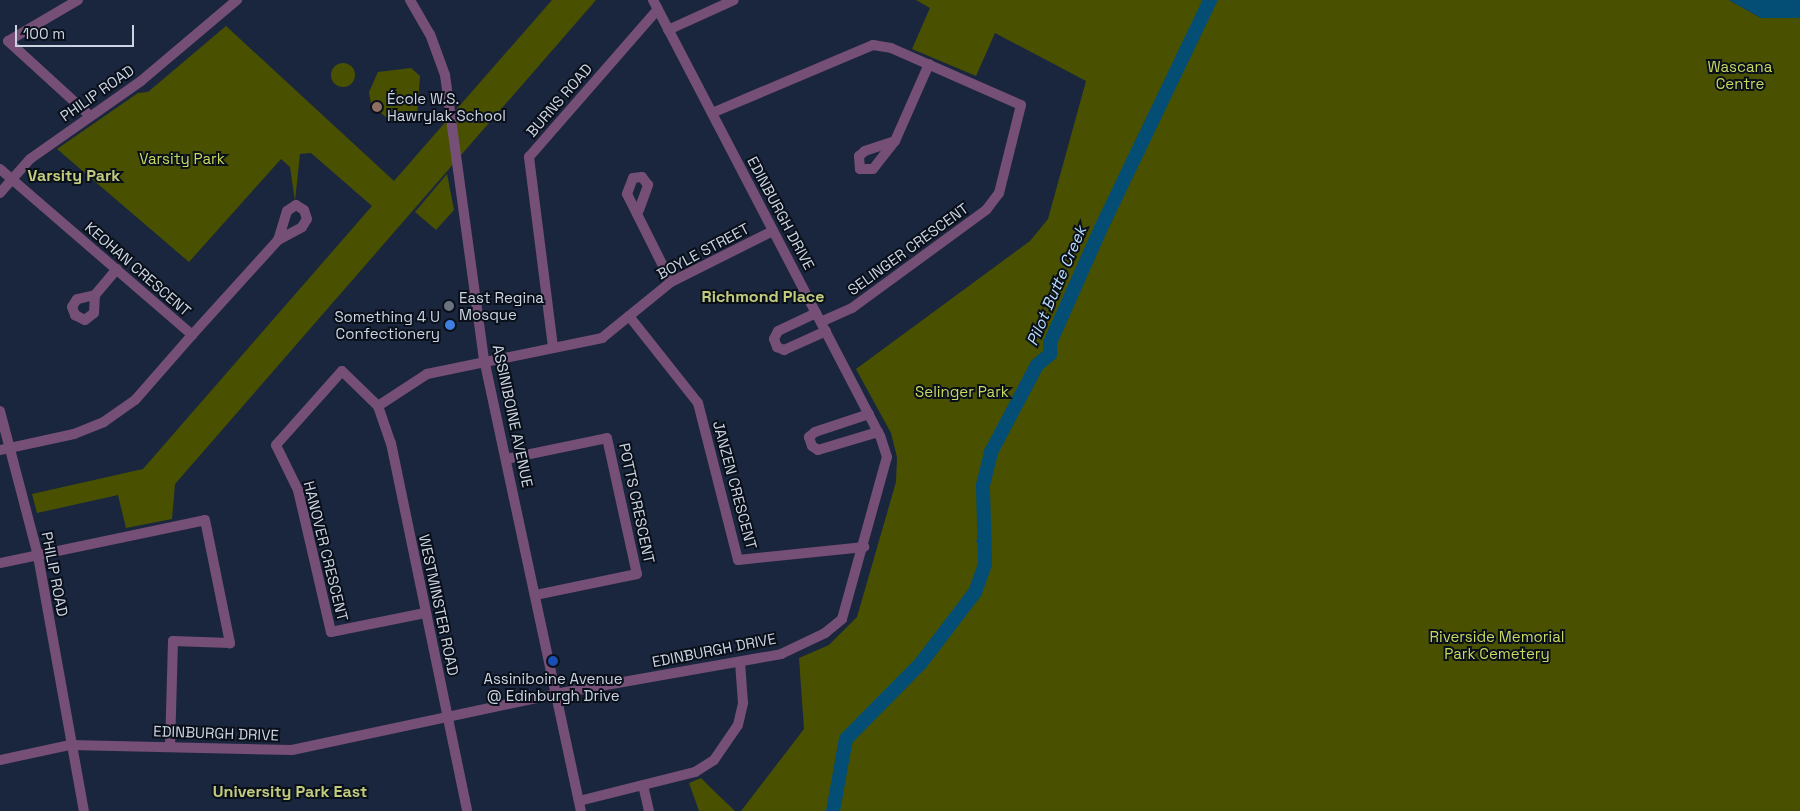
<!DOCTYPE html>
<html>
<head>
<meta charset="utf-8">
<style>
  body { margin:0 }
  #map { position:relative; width:1800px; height:811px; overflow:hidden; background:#1a263d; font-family:"Space Grotesk",sans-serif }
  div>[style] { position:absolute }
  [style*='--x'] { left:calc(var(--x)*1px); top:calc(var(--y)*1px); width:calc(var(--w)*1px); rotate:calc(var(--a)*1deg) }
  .green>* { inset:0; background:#495101 }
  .round { border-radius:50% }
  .water>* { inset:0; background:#044d74 }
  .stream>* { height:2.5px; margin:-1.25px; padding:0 1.25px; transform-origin:1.25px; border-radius:1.25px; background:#044d74 }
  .river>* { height:14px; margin:-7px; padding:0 7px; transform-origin:7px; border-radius:7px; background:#044d74 }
  .minor>* { height:10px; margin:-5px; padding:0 5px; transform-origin:5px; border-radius:5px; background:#764f77 }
  .dots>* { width:14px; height:14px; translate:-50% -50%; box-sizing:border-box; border:2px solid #0a101a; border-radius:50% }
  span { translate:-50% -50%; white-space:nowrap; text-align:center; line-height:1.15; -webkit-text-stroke:4px #0a101a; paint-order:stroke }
  .park-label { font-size:15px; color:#c9d861 }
  .street-label { font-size:15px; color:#ccd4e3 }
  .poi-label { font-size:15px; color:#ccd4e3 }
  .left { translate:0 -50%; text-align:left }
  .right { translate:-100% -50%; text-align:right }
  .neighbourhood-label { font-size:16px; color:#c3cb7f; font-weight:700 }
  .water-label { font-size:16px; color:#b7ddfb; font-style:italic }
  .scale { position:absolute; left:15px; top:25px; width:119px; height:22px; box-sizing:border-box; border:2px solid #ccd4e3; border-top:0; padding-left:6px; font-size:15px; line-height:18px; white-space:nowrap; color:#ccd4e3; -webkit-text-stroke:4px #0a101a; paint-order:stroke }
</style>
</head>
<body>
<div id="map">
  <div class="green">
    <div style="clip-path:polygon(552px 0,596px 0,175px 484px,172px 519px,126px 528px,118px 495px,37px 513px,32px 494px,143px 469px,372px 206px,311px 153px,300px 154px,295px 201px,290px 167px,281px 159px,189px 262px,57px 149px,138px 93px,148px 92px,226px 26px,394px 181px)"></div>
    <div style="clip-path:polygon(916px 0,1729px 0,1761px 18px,1800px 18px,1800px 811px,741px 811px,804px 729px,799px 658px,829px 645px,857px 617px,896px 482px,897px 457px,891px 433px,856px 369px,1030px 241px,1048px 219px,1086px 81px,995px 33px,976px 76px,912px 49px,930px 8px)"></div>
    <div class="round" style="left:331px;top:63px;width:24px;height:24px"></div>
    <div style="clip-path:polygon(411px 68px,420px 76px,417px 115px,390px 121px,371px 104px,369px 92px,378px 72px)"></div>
    <div style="clip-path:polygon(447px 174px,454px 210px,436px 230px,415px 212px)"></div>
    <div style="clip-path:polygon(701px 778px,714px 791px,735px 811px,699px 811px,689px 783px)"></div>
  </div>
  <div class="water">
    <div style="clip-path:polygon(1729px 0,1800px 0,1800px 18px,1761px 18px)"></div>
  </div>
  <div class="stream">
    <div style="--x:977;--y:541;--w:9;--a:-32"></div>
  </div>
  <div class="river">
    <div style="--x:833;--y:811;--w:73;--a:-79.8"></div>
    <div style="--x:846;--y:739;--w:107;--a:-45.4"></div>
    <div style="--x:921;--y:663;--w:89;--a:-52.7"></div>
    <div style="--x:975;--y:592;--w:30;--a:-70"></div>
    <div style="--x:985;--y:564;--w:79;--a:-91.5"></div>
    <div style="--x:983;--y:485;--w:34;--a:-76"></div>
    <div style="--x:991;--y:452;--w:98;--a:-62.1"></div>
    <div style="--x:1037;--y:365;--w:17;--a:-40"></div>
    <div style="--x:1050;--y:354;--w:11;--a:-90"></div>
    <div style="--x:1050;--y:343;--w:126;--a:-66.1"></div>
    <div style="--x:1101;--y:228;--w:253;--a:-64.4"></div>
  </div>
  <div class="minor">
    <div style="--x:78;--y:0;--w:81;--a:149.6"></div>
    <div style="--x:8;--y:41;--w:111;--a:42.4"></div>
    <div style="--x:410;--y:0;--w:39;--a:60"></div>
    <div style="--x:430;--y:34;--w:44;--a:69.9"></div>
    <div style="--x:445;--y:75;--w:287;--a:82.2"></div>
    <div style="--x:484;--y:359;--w:462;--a:77.9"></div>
    <div style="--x:668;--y:30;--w:72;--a:-24.4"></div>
    <div style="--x:712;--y:113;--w:175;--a:-22.9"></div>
    <div style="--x:873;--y:45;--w:18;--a:9"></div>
    <div style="--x:891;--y:48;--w:142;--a:23.7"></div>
    <div style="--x:1021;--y:105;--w:91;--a:104"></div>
    <div style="--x:999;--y:193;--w:21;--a:127"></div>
    <div style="--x:986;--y:210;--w:166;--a:143.8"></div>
    <div style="--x:852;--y:308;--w:34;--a:156"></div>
    <div style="--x:895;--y:141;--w:32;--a:162"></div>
    <div style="--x:865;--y:151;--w:8;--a:140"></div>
    <div style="--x:859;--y:156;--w:13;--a:86"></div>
    <div style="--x:860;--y:169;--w:13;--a:0"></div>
    <div style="--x:873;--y:169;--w:36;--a:-52"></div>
    <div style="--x:895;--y:141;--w:84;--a:-66.2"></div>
    <div style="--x:0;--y:169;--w:254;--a:40.8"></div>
    <div style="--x:192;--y:335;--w:86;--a:131.2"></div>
    <div style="--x:135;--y:400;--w:38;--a:145"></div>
    <div style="--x:104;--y:422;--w:32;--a:158"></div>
    <div style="--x:74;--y:434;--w:76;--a:167.8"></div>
    <div style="--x:0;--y:193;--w:45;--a:-48.6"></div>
    <div style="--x:30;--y:159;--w:136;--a:-35.1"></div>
    <div style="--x:141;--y:81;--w:126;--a:-40.2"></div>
    <div style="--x:639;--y:210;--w:27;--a:-70"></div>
    <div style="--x:648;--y:185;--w:10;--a:-127"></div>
    <div style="--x:642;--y:177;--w:9;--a:174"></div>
    <div style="--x:633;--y:178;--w:17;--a:111"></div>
    <div style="--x:627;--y:194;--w:98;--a:63.4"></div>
    <div style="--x:95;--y:295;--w:18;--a:167"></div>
    <div style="--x:77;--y:299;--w:9;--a:122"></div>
    <div style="--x:72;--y:307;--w:9;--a:69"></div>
    <div style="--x:75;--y:315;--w:11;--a:27"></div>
    <div style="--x:85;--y:320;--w:11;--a:-38"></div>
    <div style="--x:94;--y:313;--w:18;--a:-87"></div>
    <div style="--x:95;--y:295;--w:34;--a:-50"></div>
    <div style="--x:816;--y:313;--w:42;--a:154.7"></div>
    <div style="--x:778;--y:331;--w:9;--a:117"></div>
    <div style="--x:774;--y:339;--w:9;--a:69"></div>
    <div style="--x:777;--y:347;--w:8;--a:23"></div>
    <div style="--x:784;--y:350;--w:46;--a:-24.3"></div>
    <div style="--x:629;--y:316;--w:111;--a:51.6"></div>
    <div style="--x:698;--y:403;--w:162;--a:75.7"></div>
    <div style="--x:738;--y:560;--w:127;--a:-5.9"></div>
    <div style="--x:192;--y:335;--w:128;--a:-47.8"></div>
    <div style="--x:278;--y:240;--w:27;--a:-28"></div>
    <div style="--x:302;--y:227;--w:9;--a:-58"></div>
    <div style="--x:307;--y:219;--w:9;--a:-108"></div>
    <div style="--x:304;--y:210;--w:9;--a:-148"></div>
    <div style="--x:296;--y:205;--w:11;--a:146"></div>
    <div style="--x:287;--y:211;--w:30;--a:107"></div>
    <div style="--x:553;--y:347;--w:192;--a:-97.2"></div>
    <div style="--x:529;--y:157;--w:196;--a:-48.9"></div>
    <div style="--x:378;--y:406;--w:59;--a:-33.1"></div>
    <div style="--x:427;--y:374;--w:179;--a:-11.6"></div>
    <div style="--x:602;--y:338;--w:89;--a:-39.1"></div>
    <div style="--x:671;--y:282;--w:114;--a:-26.6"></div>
    <div style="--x:0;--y:411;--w:150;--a:75.3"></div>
    <div style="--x:38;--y:556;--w:259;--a:79.8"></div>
    <div style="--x:869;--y:414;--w:57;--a:161.6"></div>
    <div style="--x:815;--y:432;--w:8;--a:140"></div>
    <div style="--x:809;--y:437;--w:9;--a:72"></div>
    <div style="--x:812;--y:446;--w:7;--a:34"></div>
    <div style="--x:818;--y:450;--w:63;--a:-16.7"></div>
    <div style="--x:506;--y:459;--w:103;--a:-11.7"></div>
    <div style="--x:607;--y:438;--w:139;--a:77.6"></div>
    <div style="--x:637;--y:574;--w:103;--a:168.3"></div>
    <div style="--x:0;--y:563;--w:209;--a:-11.8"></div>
    <div style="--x:205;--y:520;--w:126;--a:78.5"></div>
    <div style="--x:230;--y:643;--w:57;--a:-178"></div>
    <div style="--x:173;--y:641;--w:105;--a:91.6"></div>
    <div style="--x:425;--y:613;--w:96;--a:168.6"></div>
    <div style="--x:331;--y:632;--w:146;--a:-103.1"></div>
    <div style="--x:298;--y:490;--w:50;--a:-116.1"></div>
    <div style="--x:276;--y:445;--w:99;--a:-48.3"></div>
    <div style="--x:342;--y:371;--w:50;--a:44.2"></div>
    <div style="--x:378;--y:406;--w:39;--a:71"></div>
    <div style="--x:391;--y:443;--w:376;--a:78.3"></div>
    <div style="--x:0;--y:760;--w:72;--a:-12.1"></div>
    <div style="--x:70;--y:745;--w:222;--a:1.3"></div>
    <div style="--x:292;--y:750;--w:269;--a:-12"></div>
    <div style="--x:555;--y:694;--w:230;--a:-10"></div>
    <div style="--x:781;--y:654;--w:49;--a:-25.5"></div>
    <div style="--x:825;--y:633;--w:22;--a:-39"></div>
    <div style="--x:842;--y:619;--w:168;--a:-74.5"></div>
    <div style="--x:887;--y:457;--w:22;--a:-108"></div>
    <div style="--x:880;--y:436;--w:492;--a:-117.5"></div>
    <div style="--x:643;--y:785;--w:27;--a:77"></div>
    <div style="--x:579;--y:801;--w:120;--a:-14"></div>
    <div style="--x:695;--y:772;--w:22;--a:-32"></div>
    <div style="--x:714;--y:760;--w:42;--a:-55.6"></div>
    <div style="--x:738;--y:725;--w:23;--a:-77"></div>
    <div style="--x:743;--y:703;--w:41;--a:-94.2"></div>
  </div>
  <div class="dots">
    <div style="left:377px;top:107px;background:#8d6e63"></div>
    <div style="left:449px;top:306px;background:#6b7280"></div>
    <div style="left:450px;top:325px;background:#3f7fe0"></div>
    <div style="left:553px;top:661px;background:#1a4fb4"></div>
  </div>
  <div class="park-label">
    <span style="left:1740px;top:75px">Wascana<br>Centre</span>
    <span style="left:182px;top:159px">Varsity Park</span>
    <span style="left:962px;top:392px">Selinger Park</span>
    <span style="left:1497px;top:645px">Riverside Memorial<br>Park Cemetery</span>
  </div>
  <div class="street-label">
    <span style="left:97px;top:93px;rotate:-35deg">PHILIP ROAD</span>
    <span style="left:559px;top:100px;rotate:-49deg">BURNS ROAD</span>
    <span style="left:781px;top:213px;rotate:62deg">EDINBURGH DRIVE</span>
    <span style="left:908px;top:249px;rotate:-36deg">SELINGER CRESCENT</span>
    <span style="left:703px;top:251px;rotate:-28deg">BOYLE STREET</span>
    <span style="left:138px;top:269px;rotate:41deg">KEOHAN CRESCENT</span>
    <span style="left:513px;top:416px;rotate:78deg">ASSINIBOINE AVENUE</span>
    <span style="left:735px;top:485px;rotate:75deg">JANZEN CRESCENT</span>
    <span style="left:637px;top:503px;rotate:78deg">POTTS CRESCENT</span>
    <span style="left:326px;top:551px;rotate:76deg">HANOVER CRESCENT</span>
    <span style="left:55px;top:574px;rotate:79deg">PHILIP ROAD</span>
    <span style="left:439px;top:605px;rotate:78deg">WESTMINSTER ROAD</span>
    <span style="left:714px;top:650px;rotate:-11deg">EDINBURGH DRIVE</span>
    <span style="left:216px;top:733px;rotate:2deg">EDINBURGH DRIVE</span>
  </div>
  <div class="poi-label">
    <span class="left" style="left:387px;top:107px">École W.S.<br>Hawrylak School</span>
    <span class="left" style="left:459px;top:306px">East Regina<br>Mosque</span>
    <span class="right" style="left:440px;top:325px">Something 4 U<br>Confectionery</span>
    <span style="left:553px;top:687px">Assiniboine Avenue<br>@ Edinburgh Drive</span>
  </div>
  <div class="neighbourhood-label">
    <span style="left:74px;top:176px">Varsity Park</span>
    <span style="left:763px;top:297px">Richmond Place</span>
    <span style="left:290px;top:792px">University Park East</span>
  </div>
  <div class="water-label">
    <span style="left:1057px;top:286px;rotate:-67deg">Pilot Butte Creek</span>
  </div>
  <div class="scale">100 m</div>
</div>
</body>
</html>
